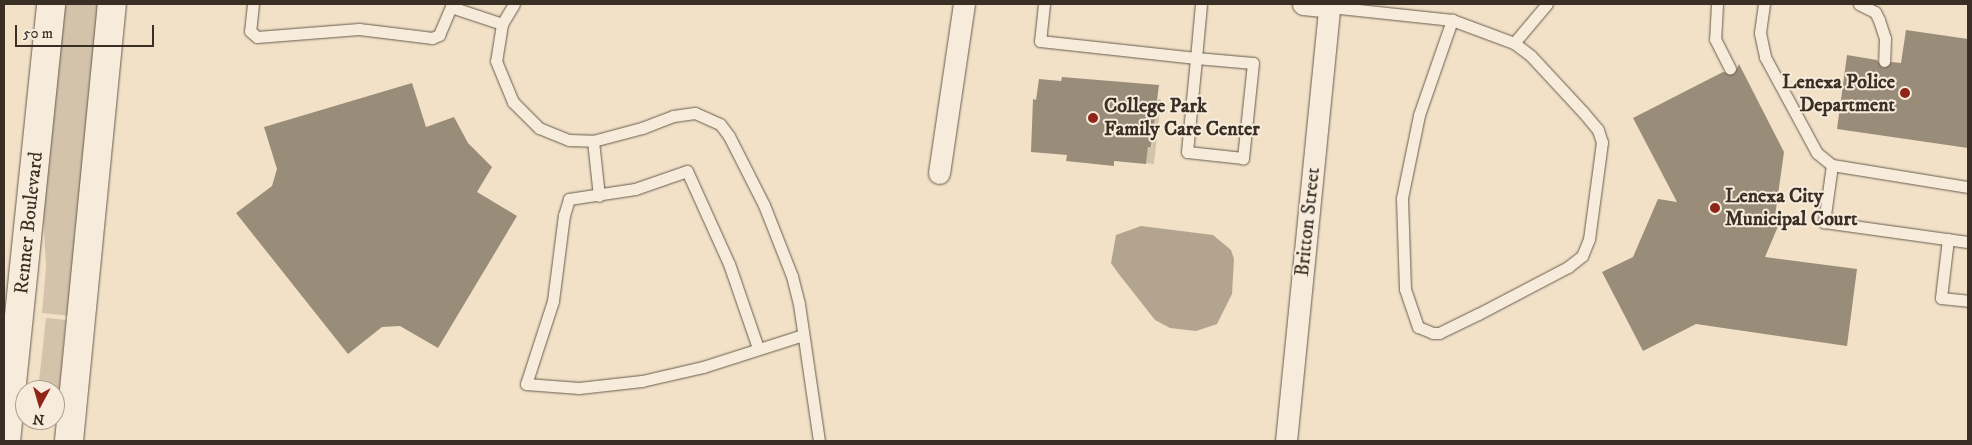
<!DOCTYPE html>
<html>
<head>
<meta charset="utf-8">
<style>
  body { margin:0 }
  #map { position:relative; width:1972px; height:445px; overflow:hidden; background:#f2e1c7; font-family:"IM FELL DW Pica",serif }
  div>[style] { position:absolute }
  [style*='--x'] { left:calc(var(--x)*1px); top:calc(var(--y)*1px); width:calc(var(--w)*1px); rotate:calc(var(--a)*1deg) }
  .green>* { inset:0; background:#d3c3ab }
  .water>* { inset:0; background:#b3a490 }
  .building>* { inset:0; background:#998c79 }
  .roads { filter:drop-shadow(0 0 1px #675c4e) drop-shadow(0 0 1px #675c4e) }
  .service>* { height:11px; margin:-5.5px; padding:0 5.5px; transform-origin:5.5px; border-radius:5.5px; background:#f7ecdb }
  .minor>* { height:21px; margin:-10.5px; padding:0 10.5px; transform-origin:10.5px; border-radius:10.5px; background:#f7ecdb }
  .secondary>* { height:28px; margin:-14px; padding:0 14px; transform-origin:14px; border-radius:14px; background:#f7ecdb }
  .dots>* { width:14px; height:14px; translate:-50% -50%; box-sizing:border-box; border:2px solid #f7ecdb; border-radius:50% }
  span { translate:-50% -50%; white-space:nowrap; text-align:center; line-height:1.15; -webkit-text-stroke:4px #f7ecdb; paint-order:stroke }
  .poi-label { font-size:20px; color:#392f25; font-weight:700 }
  .right { translate:-100% -50%; text-align:right }
  .left { translate:0 -50%; text-align:left }
  .street-label { font-size:20px; color:#392f25 }
  .frame { position:absolute; inset:0; border:5px solid #392f25; pointer-events:none }
  .north { position:absolute; left:15px; top:380px; width:50px; height:50px; box-sizing:border-box; background:#f7ecdb; border:1px solid #aba092; border-radius:50%; rotate:186deg; font-size:14px; font-weight:700; line-height:20px; text-align:center; color:#392f25 }
  .north::after { content:''; display:block; margin:auto; width:18px; height:22px; background:#8f2418; clip-path:polygon(50% 0,100% 100%,50% 72%,0 100%) }
  .scale { position:absolute; left:15px; top:25px; width:139px; height:22px; box-sizing:border-box; border:2px solid #392f25; border-top:0; padding-left:6px; font-size:15px; line-height:18px; white-space:nowrap; color:#392f25; -webkit-text-stroke:4px #f7ecdb; paint-order:stroke }
</style>
</head>
<body>
<div id="map">
  <div class="green">
    <div style="clip-path:polygon(62px 4px,103px 4px,72px 316px,42px 313px,46px 267px,43px 212px)"></div>
    <div style="clip-path:polygon(1158px 99px,1161px 99px,1154px 164px,1146px 163px,1148px 147px,1152px 147px,1155px 110px,1152px 102px,1157px 103px)"></div>
    <div style="clip-path:polygon(46px 318px,66px 320px,56px 425px,35px 422px,55px 420px,55px 390px,38px 390px)"></div>
  </div>
  <div class="water">
    <div style="clip-path:polygon(1141px 226px,1213px 235px,1231px 250px,1234px 259px,1232px 294px,1217px 324px,1196px 331px,1170px 328px,1155px 320px,1118px 273px,1111px 263px,1116px 235px)"></div>
  </div>
  <div class="building">
    <div style="clip-path:polygon(1906px 30px,1968px 39px,1968px 148px,1837px 129px,1847px 55px,1877px 60px,1883px 68px,1891px 62px,1901px 63px)"></div>
    <div style="clip-path:polygon(1739px 64px,1784px 152px,1775px 216px,1782px 217px,1765px 257px,1857px 269px,1847px 346px,1696px 324px,1643px 351px,1602px 272px,1633px 257px,1658px 199px,1677px 202px,1633px 118px,1723px 72px,1734px 74px)"></div>
    <div style="clip-path:polygon(1062px 77px,1159px 85px,1151px 147px,1148px 147px,1146px 164px,1114px 161px,1114px 166px,1066px 161px,1067px 155px,1031px 152px,1033px 99px,1036px 100px,1039px 79px,1061px 81px)"></div>
    <div style="clip-path:polygon(412px 83px,426px 127px,454px 117px,468px 143px,492px 167px,477px 192px,517px 216px,438px 348px,400px 326px,382px 327px,348px 354px,236px 213px,272px 186px,277px 169px,264px 127px)"></div>
  </div>
  <div class="roads">
    <div class="service">
      <div style="--x:253;--y:4;--w:27;--a:96"></div>
      <div style="--x:250;--y:31;--w:9;--a:41"></div>
      <div style="--x:257;--y:37;--w:102;--a:-4.5"></div>
      <div style="--x:359;--y:29;--w:74;--a:7"></div>
      <div style="--x:432;--y:38;--w:8;--a:-23"></div>
      <div style="--x:439;--y:35;--w:30;--a:-67"></div>
      <div style="--x:451;--y:7;--w:54;--a:18.4"></div>
      <div style="--x:514;--y:4;--w:23;--a:121"></div>
      <div style="--x:502;--y:24;--w:37;--a:99"></div>
      <div style="--x:496;--y:61;--w:44;--a:67.5"></div>
      <div style="--x:513;--y:102;--w:37;--a:45"></div>
      <div style="--x:539;--y:128;--w:32;--a:22"></div>
      <div style="--x:569;--y:140;--w:24;--a:2"></div>
      <div style="--x:593;--y:141;--w:51;--a:-14.9"></div>
      <div style="--x:642;--y:128;--w:33;--a:-21"></div>
      <div style="--x:673;--y:116;--w:22;--a:-8"></div>
      <div style="--x:695;--y:113;--w:27;--a:24"></div>
      <div style="--x:720;--y:124;--w:15;--a:53"></div>
      <div style="--x:729;--y:136;--w:77;--a:63.1"></div>
      <div style="--x:764;--y:205;--w:76;--a:68.5"></div>
      <div style="--x:792;--y:276;--w:29;--a:76"></div>
      <div style="--x:799;--y:304;--w:138;--a:81.7"></div>
      <div style="--x:1044;--y:4;--w:37;--a:96"></div>
      <div style="--x:1040;--y:41;--w:157;--a:6.2"></div>
      <div style="--x:1196;--y:58;--w:57;--a:5"></div>
      <div style="--x:1253;--y:63;--w:96;--a:96"></div>
      <div style="--x:1243;--y:158;--w:56;--a:-173.9"></div>
      <div style="--x:1187;--y:152;--w:94;--a:-84.5"></div>
      <div style="--x:1196;--y:58;--w:54;--a:-84.7"></div>
      <div style="--x:1717;--y:4;--w:35;--a:93"></div>
      <div style="--x:1715;--y:39;--w:33;--a:63"></div>
      <div style="--x:1764;--y:4;--w:29;--a:98"></div>
      <div style="--x:1760;--y:33;--w:25;--a:78"></div>
      <div style="--x:1765;--y:57;--w:109;--a:61.6"></div>
      <div style="--x:1817;--y:153;--w:19;--a:39"></div>
      <div style="--x:1832;--y:165;--w:138;--a:9.2"></div>
      <div style="--x:1859;--y:4;--w:18;--a:27"></div>
      <div style="--x:1875;--y:12;--w:9;--a:63"></div>
      <div style="--x:1879;--y:20;--w:19;--a:72"></div>
      <div style="--x:1885;--y:38;--w:23;--a:92"></div>
      <div style="--x:1330;--y:7;--w:123;--a:6.1"></div>
      <div style="--x:1452;--y:20;--w:66;--a:20.4"></div>
      <div style="--x:1514;--y:43;--w:21;--a:37"></div>
      <div style="--x:1531;--y:56;--w:76;--a:47.1"></div>
      <div style="--x:1583;--y:112;--w:23;--a:50"></div>
      <div style="--x:1598;--y:130;--w:13;--a:72"></div>
      <div style="--x:1602;--y:142;--w:98;--a:97.6"></div>
      <div style="--x:1589;--y:239;--w:18;--a:112"></div>
      <div style="--x:1582;--y:256;--w:18;--a:142"></div>
      <div style="--x:1568;--y:267;--w:102;--a:152.4"></div>
      <div style="--x:1478;--y:314;--w:43;--a:154"></div>
      <div style="--x:1439;--y:333;--w:6;--a:180"></div>
      <div style="--x:1433;--y:333;--w:16;--a:-158"></div>
      <div style="--x:1418;--y:327;--w:40;--a:-108.9"></div>
      <div style="--x:1405;--y:289;--w:91;--a:-91.9"></div>
      <div style="--x:1402;--y:198;--w:85;--a:-78.4"></div>
      <div style="--x:1419;--y:115;--w:101;--a:-70.8"></div>
      <div style="--x:1514;--y:43;--w:51;--a:-49.8"></div>
      <div style="--x:593;--y:141;--w:55;--a:83.8"></div>
      <div style="--x:1832;--y:165;--w:58;--a:98"></div>
      <div style="--x:1824;--y:222;--w:145;--a:7.9"></div>
      <div style="--x:1948;--y:239;--w:59;--a:96.8"></div>
      <div style="--x:1941;--y:298;--w:27;--a:6"></div>
      <div style="--x:758;--y:348;--w:89;--a:-109"></div>
      <div style="--x:729;--y:264;--w:102;--a:-114.3"></div>
      <div style="--x:687;--y:171;--w:55;--a:160.9"></div>
      <div style="--x:635;--y:189;--w:67;--a:171.4"></div>
      <div style="--x:569;--y:199;--w:17;--a:107"></div>
      <div style="--x:564;--y:215;--w:87;--a:97.3"></div>
      <div style="--x:553;--y:301;--w:87;--a:108"></div>
      <div style="--x:526;--y:384;--w:53;--a:4.3"></div>
      <div style="--x:579;--y:388;--w:63;--a:-6.3"></div>
      <div style="--x:642;--y:381;--w:63;--a:-12.9"></div>
      <div style="--x:703;--y:367;--w:105;--a:-17.7"></div>
    </div>
    <div class="minor">
      <div style="--x:1303;--y:4;--w:27;--a:6"></div>
      <div style="--x:939;--y:173;--w:171;--a:-81.6"></div>
      <div style="--x:1286;--y:441;--w:439;--a:-84.3"></div>
    </div>
    <div class="secondary">
      <div style="--x:6;--y:441;--w:439;--a:-84.1"></div>
      <div style="--x:69;--y:441;--w:439;--a:-84.4"></div>
    </div>
  </div>
  <div class="dots">
    <div style="left:1905px;top:93px;background:#8f2418"></div>
    <div style="left:1093px;top:118px;background:#8f2418"></div>
    <div style="left:1715px;top:208px;background:#8f2418"></div>
  </div>
  <div class="poi-label">
    <span class="right" style="left:1895px;top:94px">Lenexa Police<br>Department</span>
    <span class="left" style="left:1104px;top:118px">College Park<br>Family Care Center</span>
    <span class="left" style="left:1725px;top:208px">Lenexa City<br>Municipal Court</span>
  </div>
  <div class="street-label">
    <span style="left:1308px;top:222px;rotate:-84deg">Britton Street</span>
    <span style="left:29px;top:223px;rotate:-84deg">Renner Boulevard</span>
  </div>
  <div class="frame"></div>
  <div class="north">N</div>
  <div class="scale">50 m</div>
</div>
</body>
</html>
